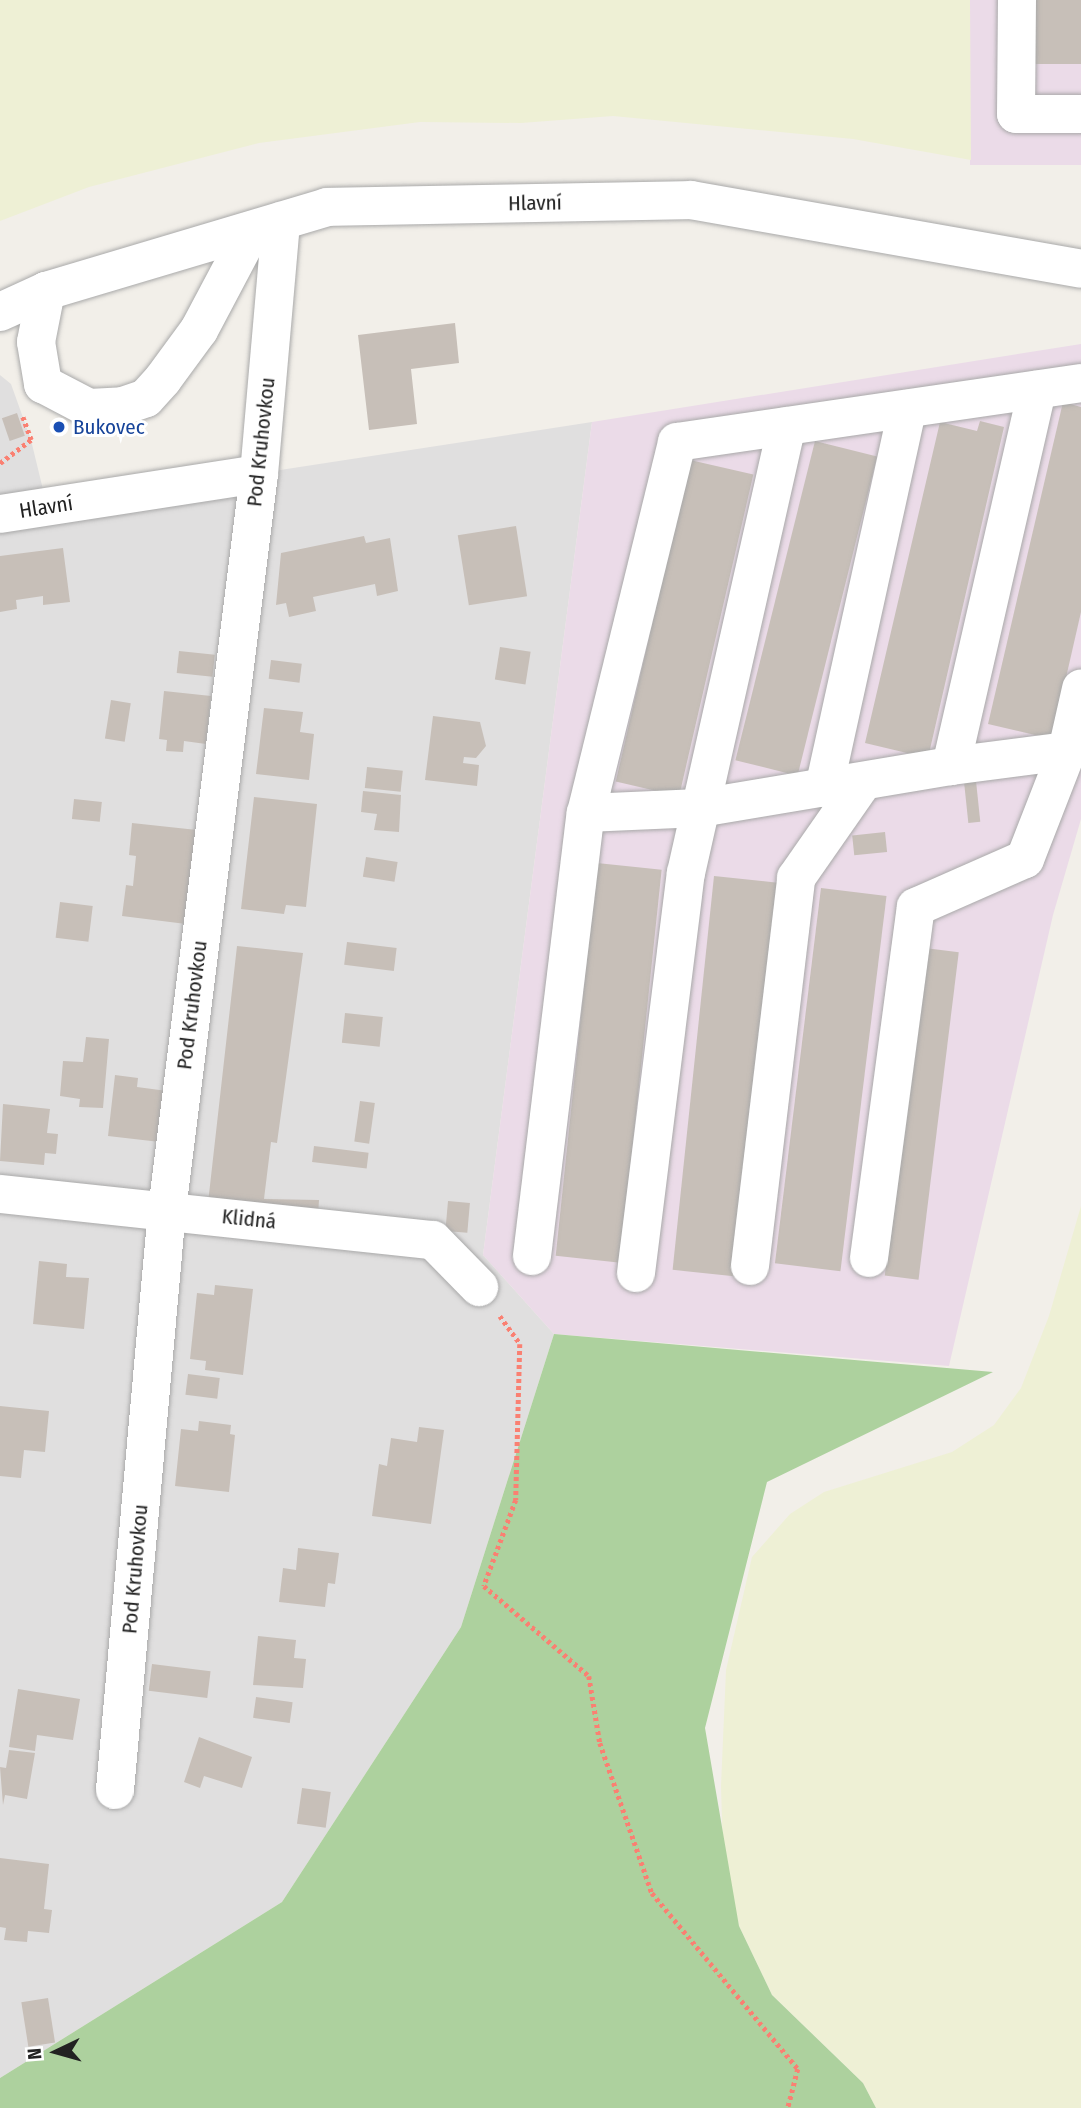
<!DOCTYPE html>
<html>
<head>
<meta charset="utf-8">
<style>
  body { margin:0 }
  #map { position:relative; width:1081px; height:2108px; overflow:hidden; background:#f2efe9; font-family:"Fira Sans Condensed",sans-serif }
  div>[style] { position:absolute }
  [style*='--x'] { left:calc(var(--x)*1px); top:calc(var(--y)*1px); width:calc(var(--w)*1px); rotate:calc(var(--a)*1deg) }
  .residential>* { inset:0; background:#e0dfdf }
  .industrial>* { inset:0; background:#ebdbe8; transform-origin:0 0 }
  .farmland>* { inset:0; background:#eef0d5 }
  .forest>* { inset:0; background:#add19e }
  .building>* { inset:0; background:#c7bfb8; transform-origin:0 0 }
  .path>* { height:4.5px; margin-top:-2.25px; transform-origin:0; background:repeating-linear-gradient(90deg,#fa8072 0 3.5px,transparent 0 7px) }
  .roads { filter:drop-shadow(0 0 2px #a9a9a9) drop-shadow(0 0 2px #a9a9a9) }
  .minor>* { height:38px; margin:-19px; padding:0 19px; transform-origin:19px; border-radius:19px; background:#fff }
  .dots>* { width:19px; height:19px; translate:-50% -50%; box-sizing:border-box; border:4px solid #fff; border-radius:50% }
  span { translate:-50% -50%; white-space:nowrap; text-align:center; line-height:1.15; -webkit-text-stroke:6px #fff; paint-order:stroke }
  .street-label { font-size:21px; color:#222 }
  .transit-label { font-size:21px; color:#164399 }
  .left { translate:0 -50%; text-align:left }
  .north { position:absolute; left:21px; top:2017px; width:70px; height:70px; -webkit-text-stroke:5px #fff; paint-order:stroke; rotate:265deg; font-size:19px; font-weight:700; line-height:28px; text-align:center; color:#222 }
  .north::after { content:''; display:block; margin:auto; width:24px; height:32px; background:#222; clip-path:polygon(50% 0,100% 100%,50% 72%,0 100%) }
</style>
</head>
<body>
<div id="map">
  <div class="residential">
    <div style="clip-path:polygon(0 375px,11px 384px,31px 440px,47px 506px,592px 422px,483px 1255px,554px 1334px,461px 1627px,282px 1902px,0 2078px)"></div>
  </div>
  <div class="industrial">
    <div style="left:970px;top:0;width:111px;height:165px"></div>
    <div style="clip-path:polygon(1081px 344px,1081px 819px,1053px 915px,949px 1366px,554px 1334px,483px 1255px,592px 422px)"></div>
  </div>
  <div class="farmland">
    <div style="clip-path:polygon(0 0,970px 0,971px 160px,853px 139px,613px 116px,521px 123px,420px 122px,259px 143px,89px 187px,0 221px)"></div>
    <div style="clip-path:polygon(1081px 1206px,1081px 2108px,876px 2108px,863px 2083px,772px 1995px,739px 1926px,723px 1855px,721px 1786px,726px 1670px,752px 1557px,790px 1514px,824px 1492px,952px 1452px,994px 1425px,1021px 1388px,1049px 1316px)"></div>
  </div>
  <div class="forest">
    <div style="clip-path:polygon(554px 1334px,993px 1372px,767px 1482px,705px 1728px,739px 1926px,772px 1995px,863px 2083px,876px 2108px,0 2108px,0 2078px,282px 1902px,461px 1627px)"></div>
  </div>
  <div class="building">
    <div style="left:1029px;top:0;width:52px;height:64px"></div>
    <div style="clip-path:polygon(455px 323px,459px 363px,411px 369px,417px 424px,369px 430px,358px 335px)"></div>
    <div style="clip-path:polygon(1063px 402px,1081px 407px,1081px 612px,1052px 739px,988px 724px)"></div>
    <div style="left:17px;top:413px;width:24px;height:16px;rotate:71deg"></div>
    <div style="clip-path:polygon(980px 421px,1004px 427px,928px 758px,865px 743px,940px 422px,977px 431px)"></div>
    <div style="left:815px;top:441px;width:64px;height:329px;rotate:14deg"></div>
    <div style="left:690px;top:460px;width:65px;height:330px;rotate:13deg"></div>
    <div style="left:516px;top:526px;width:71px;height:59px;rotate:81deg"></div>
    <div style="clip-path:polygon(364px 536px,366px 543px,390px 538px,398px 591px,377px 596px,375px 584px,313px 597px,316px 611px,289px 617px,286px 603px,276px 605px,281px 553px)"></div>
    <div style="clip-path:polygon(63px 548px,70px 602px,43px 605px,43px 596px,16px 600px,17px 609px,0 612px,0 556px)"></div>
    <div style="left:500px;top:647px;width:31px;height:33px;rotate:9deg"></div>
    <div style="left:179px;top:651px;width:36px;height:22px;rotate:6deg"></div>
    <div style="left:271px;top:660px;width:31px;height:19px;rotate:7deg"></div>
    <div style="clip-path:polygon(164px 691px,211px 696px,206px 744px,184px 741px,183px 752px,166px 751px,167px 740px,159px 739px)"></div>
    <div style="left:111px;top:700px;width:20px;height:39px;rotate:9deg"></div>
    <div style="clip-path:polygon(264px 708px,303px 712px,300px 732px,314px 734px,309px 780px,256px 774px)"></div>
    <div style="clip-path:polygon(433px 716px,480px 722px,486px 746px,476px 758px,464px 757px,463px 763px,479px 765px,477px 786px,425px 780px)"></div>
    <div style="left:367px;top:767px;width:36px;height:21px;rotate:6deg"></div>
    <div style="left:976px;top:781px;width:41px;height:12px;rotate:84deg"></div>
    <div style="clip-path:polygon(363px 791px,401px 795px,399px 832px,374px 830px,377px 814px,361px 812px)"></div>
    <div style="clip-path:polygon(254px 797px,317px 804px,306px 907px,286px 905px,284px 914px,241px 909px)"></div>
    <div style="left:74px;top:799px;width:28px;height:20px;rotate:6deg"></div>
    <div style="clip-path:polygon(132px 823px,197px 830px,186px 924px,122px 916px,126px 885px,133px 886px,136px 856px,129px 855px)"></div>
    <div style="left:885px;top:832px;width:20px;height:33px;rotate:84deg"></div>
    <div style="left:366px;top:857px;width:32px;height:20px;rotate:9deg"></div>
    <div style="left:597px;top:863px;width:65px;height:395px;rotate:6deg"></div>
    <div style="left:714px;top:876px;width:64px;height:396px;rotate:6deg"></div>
    <div style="left:821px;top:888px;width:66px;height:378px;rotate:7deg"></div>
    <div style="left:60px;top:902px;width:33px;height:36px;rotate:7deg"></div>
    <div style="left:347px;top:942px;width:50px;height:23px;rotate:7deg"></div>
    <div style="clip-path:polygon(237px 946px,303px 953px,277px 1143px,271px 1142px,264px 1199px,319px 1200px,318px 1216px,208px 1203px)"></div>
    <div style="left:925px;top:948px;width:34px;height:330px;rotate:7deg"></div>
    <div style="left:345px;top:1013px;width:38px;height:30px;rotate:6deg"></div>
    <div style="clip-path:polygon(86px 1037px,109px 1039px,103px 1108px,79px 1107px,80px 1099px,60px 1096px,63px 1061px,83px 1062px)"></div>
    <div style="clip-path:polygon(115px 1075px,138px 1078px,137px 1087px,167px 1091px,160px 1142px,108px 1136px)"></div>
    <div style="left:360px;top:1101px;width:15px;height:41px;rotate:8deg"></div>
    <div style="clip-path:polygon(3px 1104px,50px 1109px,47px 1133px,58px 1134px,56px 1154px,45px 1153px,44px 1165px,0 1161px)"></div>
    <div style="left:314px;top:1146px;width:55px;height:16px;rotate:7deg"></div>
    <div style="left:448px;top:1201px;width:22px;height:30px;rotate:5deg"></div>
    <div style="clip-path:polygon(39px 1261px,67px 1264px,66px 1277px,89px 1278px,84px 1329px,33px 1324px)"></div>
    <div style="clip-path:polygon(215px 1285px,253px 1289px,243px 1375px,205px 1370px,206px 1361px,190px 1359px,197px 1293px,214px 1295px)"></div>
    <div style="left:188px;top:1374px;width:32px;height:21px;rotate:7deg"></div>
    <div style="clip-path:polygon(0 1406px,49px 1411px,45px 1452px,24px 1450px,21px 1478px,0 1476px)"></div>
    <div style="clip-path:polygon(199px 1421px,231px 1425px,230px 1434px,235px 1435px,229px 1492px,175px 1486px,181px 1429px,198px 1431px)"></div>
    <div style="clip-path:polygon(419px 1427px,444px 1430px,431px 1524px,372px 1516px,379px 1464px,387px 1466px,391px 1438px,417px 1442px)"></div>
    <div style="clip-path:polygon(298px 1548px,339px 1553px,335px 1584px,328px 1583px,325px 1607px,279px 1602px,283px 1568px,296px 1570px)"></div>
    <div style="clip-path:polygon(258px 1636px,296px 1640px,294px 1658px,306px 1659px,303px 1688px,253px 1685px)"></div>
    <div style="left:152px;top:1664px;width:59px;height:27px;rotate:7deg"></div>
    <div style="clip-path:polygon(18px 1689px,80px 1699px,73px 1740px,37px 1735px,35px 1751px,9px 1747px)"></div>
    <div style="left:256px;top:1697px;width:37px;height:21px;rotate:8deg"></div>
    <div style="clip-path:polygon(199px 1737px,252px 1757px,242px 1788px,204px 1776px,200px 1788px,184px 1782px)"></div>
    <div style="clip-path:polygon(9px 1750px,35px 1753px,27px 1799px,5px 1795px,3px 1805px,0 1767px,6px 1768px)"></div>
    <div style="left:302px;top:1788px;width:29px;height:36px;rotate:8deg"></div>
    <div style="clip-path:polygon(0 1858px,49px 1864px,44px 1909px,52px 1910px,49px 1933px,28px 1931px,27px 1942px,4px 1940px,6px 1928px,0 1927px)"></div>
    <div style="left:48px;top:1998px;width:45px;height:27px;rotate:81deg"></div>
  </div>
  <div class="path">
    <div style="--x:0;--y:463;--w:39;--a:-37"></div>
    <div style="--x:31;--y:440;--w:27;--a:-110"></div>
    <div style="--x:500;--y:1316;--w:34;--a:54"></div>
    <div style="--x:520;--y:1344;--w:156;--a:91.5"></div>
    <div style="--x:516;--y:1500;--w:92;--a:110.4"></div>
    <div style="--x:484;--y:1586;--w:138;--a:40.6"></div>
    <div style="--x:589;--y:1676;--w:68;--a:80.7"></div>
    <div style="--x:600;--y:1743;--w:159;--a:70.9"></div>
    <div style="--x:652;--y:1893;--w:229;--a:50.3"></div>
    <div style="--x:798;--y:2069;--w:40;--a:104.4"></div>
  </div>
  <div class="roads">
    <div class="minor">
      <div style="--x:1017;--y:0;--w:114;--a:90.5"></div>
      <div style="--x:1016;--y:114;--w:65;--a:0"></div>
      <div style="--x:46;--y:291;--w:52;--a:101.1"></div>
      <div style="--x:36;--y:342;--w:43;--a:80.5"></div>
      <div style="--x:43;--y:384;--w:52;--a:27.6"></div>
      <div style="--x:89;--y:408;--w:34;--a:-3"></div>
      <div style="--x:123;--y:406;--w:24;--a:-19"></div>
      <div style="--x:146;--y:398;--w:25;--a:-48"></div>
      <div style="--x:163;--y:379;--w:61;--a:-53.7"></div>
      <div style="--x:199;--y:330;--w:113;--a:-62.1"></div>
      <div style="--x:0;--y:312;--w:51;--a:-24.5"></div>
      <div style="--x:46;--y:291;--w:293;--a:-16.6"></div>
      <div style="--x:327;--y:207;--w:364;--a:-1.1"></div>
      <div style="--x:691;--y:200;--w:396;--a:10"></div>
      <div style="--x:0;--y:514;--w:262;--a:-8.8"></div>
      <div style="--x:951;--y:766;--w:117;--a:-7.4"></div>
      <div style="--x:824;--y:788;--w:388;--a:-77.6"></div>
      <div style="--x:586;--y:813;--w:114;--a:-2.5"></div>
      <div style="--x:700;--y:808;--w:254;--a:-9.5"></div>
      <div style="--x:951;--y:766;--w:386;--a:-77.1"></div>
      <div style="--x:0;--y:1194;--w:435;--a:6.1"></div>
      <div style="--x:433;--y:1240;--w:66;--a:45.6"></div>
      <div style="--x:532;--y:1256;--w:446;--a:-83.1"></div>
      <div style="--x:586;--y:813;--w:382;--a:-76.2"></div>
      <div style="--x:677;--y:442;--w:408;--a:-8.3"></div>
      <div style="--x:869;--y:1258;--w:354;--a:-82.4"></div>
      <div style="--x:916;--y:907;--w:119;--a:-23.8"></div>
      <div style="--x:1025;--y:859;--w:116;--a:-68.7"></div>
      <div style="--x:1067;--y:751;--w:64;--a:-77.3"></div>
      <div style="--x:750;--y:1266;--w:391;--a:-83.2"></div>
      <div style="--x:796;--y:878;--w:117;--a:-55.1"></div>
      <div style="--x:636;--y:1273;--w:403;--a:-82.9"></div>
      <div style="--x:686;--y:873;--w:458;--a:-77.3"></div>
      <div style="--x:115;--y:1790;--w:582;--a:-84.88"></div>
      <div style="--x:167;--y:1210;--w:742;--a:-82.87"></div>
      <div style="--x:259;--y:474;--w:254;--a:-85"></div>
    </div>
  </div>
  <div class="dots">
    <div style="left:59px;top:427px;background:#1a4fb4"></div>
  </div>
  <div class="street-label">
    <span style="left:535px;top:203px;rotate:-1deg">Hlavní</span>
    <span style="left:261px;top:442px;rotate:-84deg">Pod Kruhovkou</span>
    <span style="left:46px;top:507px;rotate:-9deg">Hlavní</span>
    <span style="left:192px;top:1005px;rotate:-83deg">Pod Kruhovkou</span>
    <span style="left:249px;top:1219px;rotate:6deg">Klidná</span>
    <span style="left:135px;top:1569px;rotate:-85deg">Pod Kruhovkou</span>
  </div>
  <div class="transit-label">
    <span class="left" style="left:73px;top:427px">Bukovec</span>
  </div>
  <div class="north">N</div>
</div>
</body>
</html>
